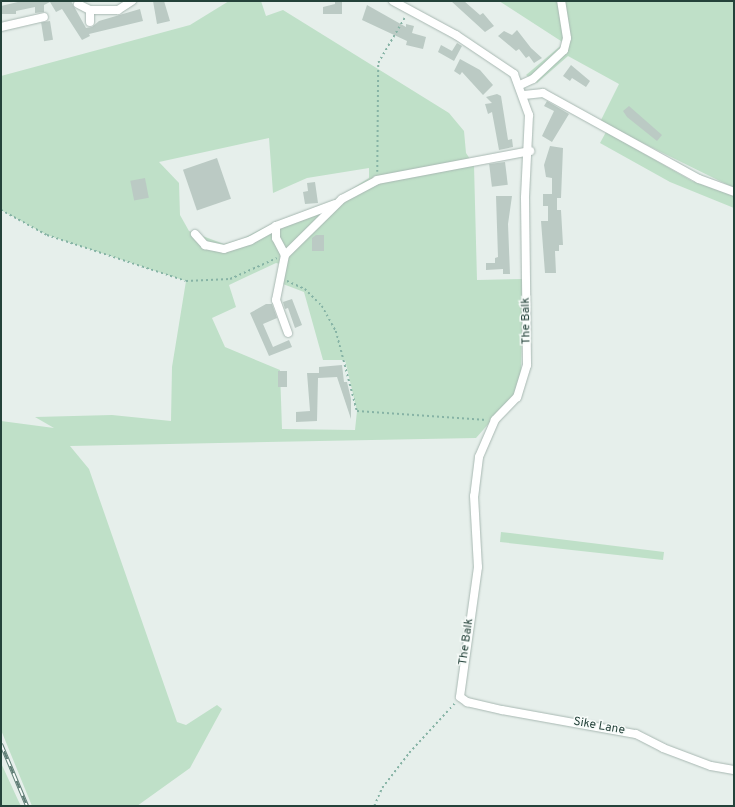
<!DOCTYPE html>
<html>
<head>
<meta charset="utf-8">
<style>
  body { margin:0 }
  #map { position:relative; width:735px; height:807px; overflow:hidden; background:#e6efeb; font-family:Overpass,sans-serif }
  div>[style] { position:absolute }
  [style*='--x'] { left:calc(var(--x)*1px); top:calc(var(--y)*1px); width:calc(var(--w)*1px); rotate:calc(var(--a)*1deg) }
  .green>* { inset:0; background:#bfe0c8 }
  .building>* { inset:0; background:#bbcac4; transform-origin:0 0 }
  .path>* { height:1.5px; margin-top:-0.75px; transform-origin:0; background:repeating-linear-gradient(90deg,#86b3a5 0 2px,transparent 0 5px) }
  .roads { filter:drop-shadow(0 0 1px #a8b8b2) drop-shadow(0 0 1px #a8b8b2) }
  .minor>* { height:8px; margin:-4px; padding:0 4px; transform-origin:4px; border-radius:4px; background:#fff }
  .rail>* { height:4px; margin-top:-2px; transform-origin:0; background:repeating-linear-gradient(90deg,#f7fbf9 0 8px,#5f7d75 0 16px); box-sizing:border-box; border-block:1px solid #5f7d75 }
  span { translate:-50% -50%; white-space:nowrap; text-align:center; line-height:1.15; -webkit-text-stroke:3px #f7fbf9; paint-order:stroke }
  .street-label { font-size:12px; color:#24423a }
  .frame { position:absolute; inset:0; border:2px solid #24423a; pointer-events:none }
</style>
</head>
<body>
<div id="map">
  <div class="green">
    <div style="clip-path:polygon(evenodd,229px 1px,261px 1px,266px 16px,283px 10px,449px 113px,464px 131px,466px 153px,474px 165px,477px 280px,523px 279px,521px 377px,514px 395px,476px 438px,70px 446px,89px 469px,177px 722px,186px 725px,217px 705px,222px 709px,190px 768px,137px 806px,32px 806px,1px 730px,1px 421px,54px 428px,35px 417px,112px 415px,171px 421px,172px 367px,186px 281px,47px 235px,1px 210px,1px 76px,190px 25px,229px 1px,269px 138px,273px 193px,307px 178px,369px 168px,369px 178px,334px 200px,275px 222px,242px 239px,224px 244px,189px 231px,180px 215px,179px 183px,159px 162px,269px 138px,229px 1px,276px 263px,285px 265px,283px 284px,304px 292px,323px 360px,345px 360px,357px 411px,355px 430px,282px 429px,280px 370px,225px 347px,212px 318px,236px 307px,229px 285px,276px 263px)"></div>
    <div style="clip-path:polygon(499px 1px,734px 1px,734px 188px,600px 122px,619px 84px,568px 56px,537px 83px,526px 75px,564px 43px)"></div>
    <div style="clip-path:polygon(606px 132px,692px 181px,734px 196px,734px 208px,670px 182px,600px 143px)"></div>
    <div style="clip-path:polygon(501px 532px,664px 552px,663px 560px,500px 542px)"></div>
    <div style="clip-path:polygon(1px 763px,18px 800px,21px 806px,1px 806px)"></div>
  </div>
  <div class="building">
    <div style="clip-path:polygon(22px 1px,71px 1px,86px 28px,92px 27px,99px 21px,140px 9px,143px 21px,89px 34px,90px 36px,82px 40px,62px 9px,56px 12px,50px 2px,44px 5px,44px 12px,35px 13px,35px 7px,16px 11px,16px 14px,1px 14px,1px 6px)"></div>
    <div style="clip-path:polygon(153px 1px,164px 1px,170px 21px,157px 24px)"></div>
    <div style="clip-path:polygon(335px 1px,342px 1px,342px 14px,323px 14px,323px 7px,335px 4px)"></div>
    <div style="clip-path:polygon(451px 1px,464px 1px,480px 15px,483px 13px,494px 26px,485px 32px)"></div>
    <div style="clip-path:polygon(367px 5px,406px 27px,406px 24px,414px 26px,412px 33px,426px 37px,423px 49px,406px 45px,407px 41px,362px 20px)"></div>
    <div style="left:50px;top:21px;width:19px;height:9px;rotate:81deg"></div>
    <div style="clip-path:polygon(517px 30px,531px 48px,542px 58px,534px 63px,529px 56px,526px 58px,519px 49px,516px 51px,498px 36px,504px 31px,512px 35px)"></div>
    <div style="clip-path:polygon(457px 43px,462px 46px,454px 61px,438px 52px,441px 45px,452px 51px)"></div>
    <div style="clip-path:polygon(460px 59px,480px 70px,493px 85px,483px 95px,462px 72px,460px 75px,454px 71px)"></div>
    <div style="clip-path:polygon(571px 65px,590px 81px,586px 87px,572px 78px,570px 81px,563px 76px)"></div>
    <div style="clip-path:polygon(497px 94px,501px 96px,508px 140px,512px 139px,513px 147px,499px 150px,492px 112px,488px 114px,485px 104px,492px 103px,486px 97px)"></div>
    <div style="clip-path:polygon(547px 101px,569px 114px,552px 142px,542px 136px,554px 111px,544px 106px)"></div>
    <div style="clip-path:polygon(629px 106px,662px 135px,657px 141px,627px 117px,623px 111px)"></div>
    <div style="clip-path:polygon(550px 146px,563px 148px,561px 198px,557px 198px,557px 210px,561px 210px,563px 245px,559px 245px,559px 251px,555px 251px,556px 273px,545px 273px,541px 221px,548px 221px,548px 206px,543px 206px,543px 194px,552px 194px,552px 178px,546px 177px,544px 165px)"></div>
    <div style="left:217px;top:158px;width:43px;height:36px;rotate:71deg"></div>
    <div style="left:505px;top:162px;width:23px;height:16px;rotate:83deg"></div>
    <div style="left:145px;top:178px;width:20px;height:15px;rotate:79deg"></div>
    <div style="clip-path:polygon(315px 182px,318px 203px,305px 204px,303px 192px,308px 191px,307px 183px)"></div>
    <div style="clip-path:polygon(496px 196px,512px 196px,508px 224px,510px 274px,503px 274px,503px 269px,486px 270px,486px 263px,495px 263px,495px 258px,498px 257px)"></div>
    <div style="clip-path:polygon(316px 235px,324px 235px,324px 251px,312px 251px,312px 238px)"></div>
    <div style="clip-path:polygon(292px 299px,302px 325px,295px 328px,288px 308px,285px 309px,283px 302px)"></div>
    <div style="clip-path:polygon(266px 304px,272px 304px,277px 318px,263px 324px,273px 347px,289px 340px,292px 347px,269px 356px,250px 313px)"></div>
    <div style="clip-path:polygon(342px 365px,344px 382px,347px 382px,351px 399px,351px 419px,337px 377px,318px 378px,317px 421px,296px 422px,296px 412px,310px 411px,307px 373px,319px 373px,319px 367px)"></div>
    <div style="left:278px;top:371px;width:9px;height:16px"></div>
  </div>
  <div class="path">
    <div style="--x:377;--y:172;--w:109;--a:-89.5"></div>
    <div style="--x:378;--y:63;--w:53;--a:-59.6"></div>
    <div style="--x:1;--y:210;--w:52;--a:28.5"></div>
    <div style="--x:47;--y:235;--w:146;--a:18.3"></div>
    <div style="--x:186;--y:281;--w:44;--a:-2.6"></div>
    <div style="--x:230;--y:279;--w:51;--a:-24.1"></div>
    <div style="--x:287;--y:281;--w:20;--a:24"></div>
    <div style="--x:305;--y:289;--w:24;--a:45"></div>
    <div style="--x:322;--y:306;--w:29;--a:61"></div>
    <div style="--x:336;--y:331;--w:83;--a:75.3"></div>
    <div style="--x:357;--y:411;--w:130;--a:4"></div>
    <div style="--x:374;--y:806;--w:20;--a:-66"></div>
    <div style="--x:382;--y:788;--w:44;--a:-52.4"></div>
    <div style="--x:409;--y:753;--w:68;--a:-47.4"></div>
  </div>
  <div class="roads">
    <div class="minor">
      <div style="--x:393;--y:1;--w:72;--a:28.4"></div>
      <div style="--x:456;--y:35;--w:70;--a:33.9"></div>
      <div style="--x:514;--y:74;--w:44;--a:69.9"></div>
      <div style="--x:529;--y:115;--w:83;--a:92.8"></div>
      <div style="--x:525;--y:198;--w:167;--a:89.3"></div>
      <div style="--x:527;--y:365;--w:34;--a:107"></div>
      <div style="--x:517;--y:397;--w:32;--a:134"></div>
      <div style="--x:495;--y:420;--w:40;--a:113.4"></div>
      <div style="--x:479;--y:457;--w:39;--a:97"></div>
      <div style="--x:474;--y:496;--w:71;--a:86.8"></div>
      <div style="--x:478;--y:567;--w:131;--a:97.9"></div>
      <div style="--x:460;--y:697;--w:9;--a:36"></div>
      <div style="--x:467;--y:702;--w:36;--a:13"></div>
      <div style="--x:502;--y:710;--w:136;--a:10.2"></div>
      <div style="--x:636;--y:734;--w:30;--a:27"></div>
      <div style="--x:663;--y:748;--w:51;--a:20.6"></div>
      <div style="--x:711;--y:766;--w:23;--a:10"></div>
      <div style="--x:78;--y:4;--w:13;--a:27"></div>
      <div style="--x:90;--y:10;--w:12;--a:90"></div>
      <div style="--x:90;--y:10;--w:28;--a:0"></div>
      <div style="--x:118;--y:10;--w:17;--a:-33"></div>
      <div style="--x:1;--y:27;--w:44;--a:-13.1"></div>
      <div style="--x:520;--y:85;--w:14;--a:-25"></div>
      <div style="--x:533;--y:79;--w:42;--a:-43.1"></div>
      <div style="--x:564;--y:50;--w:12;--a:-76"></div>
      <div style="--x:567;--y:38;--w:37;--a:-99"></div>
      <div style="--x:524;--y:95;--w:19;--a:-6"></div>
      <div style="--x:543;--y:93;--w:178;--a:28.9"></div>
      <div style="--x:699;--y:179;--w:37;--a:20"></div>
      <div style="--x:195;--y:234;--w:15;--a:48"></div>
      <div style="--x:205;--y:245;--w:19;--a:12"></div>
      <div style="--x:224;--y:249;--w:28;--a:-18"></div>
      <div style="--x:251;--y:240;--w:29;--a:-29"></div>
      <div style="--x:285;--y:255;--w:19;--a:-118"></div>
      <div style="--x:276;--y:238;--w:12;--a:-90"></div>
      <div style="--x:276;--y:226;--w:63;--a:-20.4"></div>
      <div style="--x:288;--y:333;--w:35;--a:-110"></div>
      <div style="--x:276;--y:300;--w:46;--a:-78.7"></div>
      <div style="--x:285;--y:255;--w:80;--a:-44.5"></div>
      <div style="--x:342;--y:199;--w:40;--a:-28"></div>
      <div style="--x:377;--y:180;--w:156;--a:-10.7"></div>
    </div>
  </div>
  <div class="rail">
    <div style="--x:1;--y:744;--w:67;--a:67.2"></div>
  </div>
  <div class="street-label">
    <span style="left:527px;top:321px;rotate:-91deg">The Balk</span>
    <span style="left:467px;top:642px;rotate:-82deg">The Balk</span>
    <span style="left:599px;top:727px;rotate:10deg">Sike Lane</span>
  </div>
  <div class="frame"></div>
</div>
</body>
</html>
